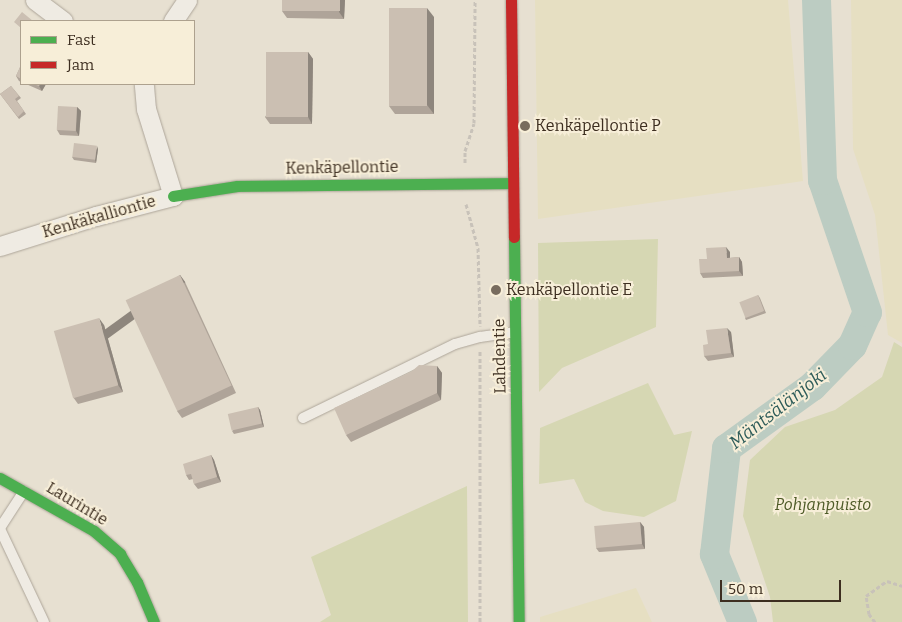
<!DOCTYPE html>
<html>
<head>
<meta charset="utf-8">
<style>
  body { margin:0 }
  #map { position:relative; width:902px; height:622px; overflow:hidden; background:#e7e0d1; font-family:Bitter,serif }
  div>[style] { position:absolute }
  [style*='--x'] { left:calc(var(--x)*1px); top:calc(var(--y)*1px); width:calc(var(--w)*1px); rotate:calc(var(--a)*1deg) }
  .farmland>* { inset:0; background:#e6dfc2 }
  .green>* { inset:0; background:#d6d7b3 }
  .river>* { height:29px; margin:-14.5px; padding:0 14.5px; transform-origin:14.5px; border-radius:14.5px; background:#bcccc2 }
  .path>* { height:3px; margin-top:-1.5px; transform-origin:0; background:repeating-linear-gradient(90deg,#c8c2b9 0 4px,transparent 0 6.5px) }
  .roads { filter:drop-shadow(0 0 1px #ada599) drop-shadow(0 0 1px #ada599) }
  .lane>* { height:10px; margin:-5px; padding:0 5px; transform-origin:5px; border-radius:5px; background:#efebe3 }
  .street>* { height:19px; margin:-9.5px; padding:0 9.5px; transform-origin:9.5px; border-radius:9.5px; background:#efebe3 }
  .fast>* { height:11px; margin:-5.5px; padding:0 5.5px; transform-origin:5.5px; border-radius:5.5px; background:#4caf50 }
  .jam>* { height:11px; margin:-5.5px; padding:0 5.5px; transform-origin:5.5px; border-radius:5.5px; background:#c62828 }
  .wall>* { inset:0; background:#afa499 }
  .shaded-wall>* { inset:0; background:#8e867d; transform-origin:0 0 }
  .building>* { inset:0; background:#cbbfb2; transform-origin:0 0 }
  .dots>* { width:14px; height:14px; translate:-50% -50%; box-sizing:border-box; border:2px solid #f7eed8; border-radius:50% }
  span { translate:-50% -50%; white-space:nowrap; text-align:center; line-height:1.15; -webkit-text-stroke:4px #f7eed8; paint-order:stroke }
  .poi-label { font-size:16px; color:#3d2e20 }
  .left { translate:0 -50%; text-align:left }
  .street-label { font-size:16px; color:#3d2e20 }
  .park-label { font-size:16px; color:#4d5a26; font-style:italic }
  .water-label { font-size:18px; color:#2f5d5a; font-style:italic }
  .legend { position:absolute; left:20px; top:20px; width:175px; height:65px; box-sizing:border-box; background:#f7eed8; border:1px solid #ada18e; margin:0; padding:6px 9px; list-style:none; font-size:15px; color:#3d2e20 }
  .legend li { display:flex; align-items:center; gap:10px; height:25px }
  .legend b { width:25px; border:1px solid #ada18e }
  .scale { position:absolute; left:720px; top:580px; width:121px; height:22px; box-sizing:border-box; border:2px solid #3d2e20; border-top:0; padding-left:6px; font-size:15px; line-height:18px; white-space:nowrap; color:#3d2e20; -webkit-text-stroke:4px #f7eed8; paint-order:stroke }
</style>
</head>
<body>
<div id="map">
  <div class="farmland">
    <div style="clip-path:polygon(535px 0,788px 0,803px 181px,538px 219px)"></div>
    <div style="clip-path:polygon(851px 0,902px 0,902px 343px,888px 335px,875px 215px,853px 149px)"></div>
    <div style="clip-path:polygon(636px 588px,652px 622px,540px 622px,540px 617px)"></div>
  </div>
  <div class="green">
    <div style="clip-path:polygon(658px 239px,656px 327px,562px 368px,539px 392px,538px 243px)"></div>
    <div style="clip-path:polygon(894px 342px,902px 347px,902px 622px,773px 622px,770px 597px,743px 516px,750px 460px,785px 427px,835px 410px,882px 377px)"></div>
    <div style="clip-path:polygon(648px 383px,674px 435px,692px 431px,676px 501px,644px 517px,603px 511px,585px 502px,574px 479px,539px 484px,540px 428px)"></div>
    <div style="clip-path:polygon(467px 486px,468px 622px,320px 622px,331px 615px,311px 557px)"></div>
  </div>
  <div class="river">
    <div style="--x:742;--y:622;--w:74;--a:-112.4"></div>
    <div style="--x:714;--y:554;--w:107;--a:-83.5"></div>
    <div style="--x:726;--y:448;--w:106;--a:-35.8"></div>
    <div style="--x:812;--y:386;--w:57;--a:-45.7"></div>
    <div style="--x:852;--y:345;--w:36;--a:-66"></div>
    <div style="--x:867;--y:312;--w:139;--a:-108.8"></div>
    <div style="--x:822;--y:180;--w:180;--a:-91.9"></div>
  </div>
  <div class="path">
    <div style="--x:465;--y:163;--w:12;--a:-90"></div>
    <div style="--x:465;--y:151;--w:29;--a:-72"></div>
    <div style="--x:474;--y:123;--w:123;--a:-89.5"></div>
    <div style="--x:466;--y:204;--w:46;--a:74.7"></div>
    <div style="--x:478;--y:248;--w:78;--a:88.5"></div>
    <div style="--x:480;--y:622;--w:272;--a:-90"></div>
    <div style="--x:875;--y:622;--w:10;--a:-127"></div>
    <div style="--x:869;--y:614;--w:18;--a:-99"></div>
    <div style="--x:866;--y:596;--w:26;--a:-36"></div>
    <div style="--x:887;--y:581;--w:16;--a:18"></div>
  </div>
  <div class="roads">
    <div class="lane">
      <div style="--x:303;--y:418;--w:169;--a:-26"></div>
      <div style="--x:455;--y:344;--w:26;--a:-16"></div>
      <div style="--x:480;--y:337;--w:35;--a:-8"></div>
      <div style="--x:0;--y:528;--w:44;--a:-57"></div>
      <div style="--x:0;--y:529;--w:103;--a:64.7"></div>
    </div>
    <div class="street">
      <div style="--x:35;--y:0;--w:35;--a:37"></div>
      <div style="--x:173;--y:21;--w:25;--a:-56"></div>
      <div style="--x:0;--y:246;--w:101;--a:-17.4"></div>
      <div style="--x:96;--y:216;--w:80;--a:-14.6"></div>
      <div style="--x:173;--y:196;--w:91;--a:-107.2"></div>
      <div style="--x:146;--y:109;--w:25;--a:-95"></div>
    </div>
    <div class="fast">
      <div style="--x:173;--y:196;--w:65;--a:-8.9"></div>
      <div style="--x:237;--y:186;--w:276;--a:-0.6"></div>
      <div style="--x:514;--y:237;--w:385;--a:89.3"></div>
      <div style="--x:0;--y:478;--w:108;--a:29.4"></div>
      <div style="--x:94;--y:531;--w:35;--a:41"></div>
      <div style="--x:120;--y:554;--w:33;--a:59"></div>
      <div style="--x:137;--y:582;--w:43;--a:67"></div>
    </div>
    <div class="jam">
      <div style="--x:511;--y:0;--w:237;--a:89.3"></div>
    </div>
  </div>
  <div class="wall">
    <div style="clip-path:polygon(282px 0,345px 0,344px 19px,287px 18px,282px 11px)"></div>
    <div style="clip-path:polygon(434px 17px,434px 114px,395px 114px,389px 106px)"></div>
    <div style="clip-path:polygon(308px 52px,313px 59px,312px 124px,270px 124px,265px 117px)"></div>
    <div style="clip-path:polygon(21px 65px,21px 82px,19px 81px,16px 76px)"></div>
    <div style="clip-path:polygon(26px 84px,46px 84px,42px 91px)"></div>
    <div style="clip-path:polygon(11px 86px,21px 98px,17px 101px,26px 114px,19px 119px,0 94px)"></div>
    <div style="clip-path:polygon(77px 107px,81px 111px,79px 136px,60px 135px,57px 130px)"></div>
    <div style="clip-path:polygon(98px 149px,96px 163px,74px 160px,72px 157px)"></div>
    <div style="clip-path:polygon(730px 252px,730px 258px,739px 257px,742px 262px,743px 276px,703px 278px,700px 273px,707px 259px)"></div>
    <div style="clip-path:polygon(180px 275px,185px 282px,236px 393px,182px 418px,177px 411px)"></div>
    <div style="clip-path:polygon(758px 295px,760px 298px,766px 313px,746px 320px,745px 318px)"></div>
    <div style="clip-path:polygon(104px 325px,123px 392px,78px 404px,73px 397px)"></div>
    <div style="clip-path:polygon(731px 332px,734px 357px,708px 361px,704px 356px,708px 344px)"></div>
    <div style="clip-path:polygon(437px 366px,442px 373px,441px 400px,351px 442px,346px 435px)"></div>
    <div style="clip-path:polygon(258px 407px,260px 410px,264px 427px,234px 434px,232px 431px)"></div>
    <div style="clip-path:polygon(211px 455px,214px 460px,221px 482px,198px 489px,194px 484px,193px 479px,189px 480px,186px 475px)"></div>
    <div style="clip-path:polygon(640px 522px,644px 527px,645px 549px,599px 552px,596px 548px)"></div>
  </div>
  <div class="shaded-wall">
    <div style="clip-path:polygon(340px 0,345px 0,344px 19px,339px 12px)"></div>
    <div style="clip-path:polygon(427px 8px,434px 17px,434px 114px,427px 105px)"></div>
    <div style="clip-path:polygon(308px 52px,313px 59px,312px 124px,308px 117px)"></div>
    <div style="clip-path:polygon(40px 84px,46px 84px,42px 91px,39px 86px)"></div>
    <div style="clip-path:polygon(77px 107px,81px 111px,79px 136px,76px 131px)"></div>
    <div style="clip-path:polygon(97px 146px,98px 149px,96px 163px,95px 160px)"></div>
    <div style="clip-path:polygon(726px 247px,730px 252px,730px 263px,727px 258px)"></div>
    <div style="clip-path:polygon(739px 257px,742px 262px,743px 276px,739px 271px)"></div>
    <div style="left:180px;top:275px;width:9px;height:122px;rotate:54deg"></div>
    <div style="clip-path:polygon(99px 318px,104px 325px,123px 392px,118px 385px)"></div>
    <div style="clip-path:polygon(727px 328px,731px 332px,734px 357px,731px 353px)"></div>
    <div style="clip-path:polygon(437px 366px,442px 373px,441px 400px,437px 393px)"></div>
    <div style="clip-path:polygon(258px 407px,260px 410px,264px 427px,262px 424px)"></div>
    <div style="clip-path:polygon(211px 455px,214px 460px,221px 482px,217px 477px)"></div>
    <div style="clip-path:polygon(640px 522px,644px 527px,645px 549px,642px 544px)"></div>
  </div>
  <div class="building">
    <div style="left:282px;top:0;width:58px;height:11px"></div>
    <div style="left:389px;top:8px;width:38px;height:98px"></div>
    <div style="clip-path:polygon(22px 12px,33px 21px,21px 21px,21px 28px,14px 22px)"></div>
    <div style="left:266px;top:52px;width:42px;height:65px"></div>
    <div style="clip-path:polygon(21px 65px,21px 79px,16px 76px)"></div>
    <div style="clip-path:polygon(33px 84px,40px 84px,39px 86px)"></div>
    <div style="clip-path:polygon(11px 86px,19px 96px,15px 99px,24px 111px,18px 117px,0 94px)"></div>
    <div style="left:58px;top:106px;width:19px;height:24px;rotate:3deg"></div>
    <div style="left:74px;top:143px;width:23px;height:14px;rotate:7deg"></div>
    <div style="clip-path:polygon(726px 247px,727px 258px,739px 257px,739px 271px,700px 273px,699px 259px,707px 259px,706px 248px)"></div>
    <div style="left:180px;top:275px;width:122px;height:60px;rotate:65deg"></div>
    <div style="left:758px;top:295px;width:17px;height:20px;rotate:69deg"></div>
    <div style="left:99px;top:318px;width:70px;height:47px;rotate:74deg"></div>
    <div style="clip-path:polygon(727px 328px,731px 353px,704px 356px,703px 345px,708px 344px,706px 330px)"></div>
    <div style="clip-path:polygon(419px 365px,437px 366px,437px 393px,346px 435px,334px 408px,411px 372px)"></div>
    <div style="left:258px;top:407px;width:17px;height:31px;rotate:77deg"></div>
    <div style="clip-path:polygon(211px 455px,217px 477px,194px 484px,191px 474px,186px 475px,183px 464px)"></div>
    <div style="left:640px;top:522px;width:22px;height:46px;rotate:85deg"></div>
  </div>
  <div class="dots">
    <div style="left:525px;top:126px;background:#786c5e"></div>
    <div style="left:496px;top:290px;background:#786c5e"></div>
  </div>
  <div class="poi-label">
    <span class="left" style="left:535px;top:126px">Kenkäpellontie P</span>
    <span class="left" style="left:506px;top:290px">Kenkäpellontie E</span>
  </div>
  <div class="street-label">
    <span style="left:342px;top:168px;rotate:-1deg">Kenkäpellontie</span>
    <span style="left:99px;top:217px;rotate:-16deg">Kenkäkalliontie</span>
    <span style="left:500px;top:356px;rotate:-91deg">Lahdentie</span>
    <span style="left:77px;top:504px;rotate:31deg">Laurintie</span>
  </div>
  <div class="park-label">
    <span style="left:823px;top:505px">Pohjanpuisto</span>
  </div>
  <div class="water-label">
    <span style="left:778px;top:409px;rotate:-38deg">Mäntsälänjoki</span>
  </div>
  <ul class="legend">
  <li><b style="height:6px;background:#4caf50"></b>Fast</li>
  <li><b style="height:6px;background:#c62828"></b>Jam</li>
  </ul>
  <div class="scale">50 m</div>
</div>
</body>
</html>
